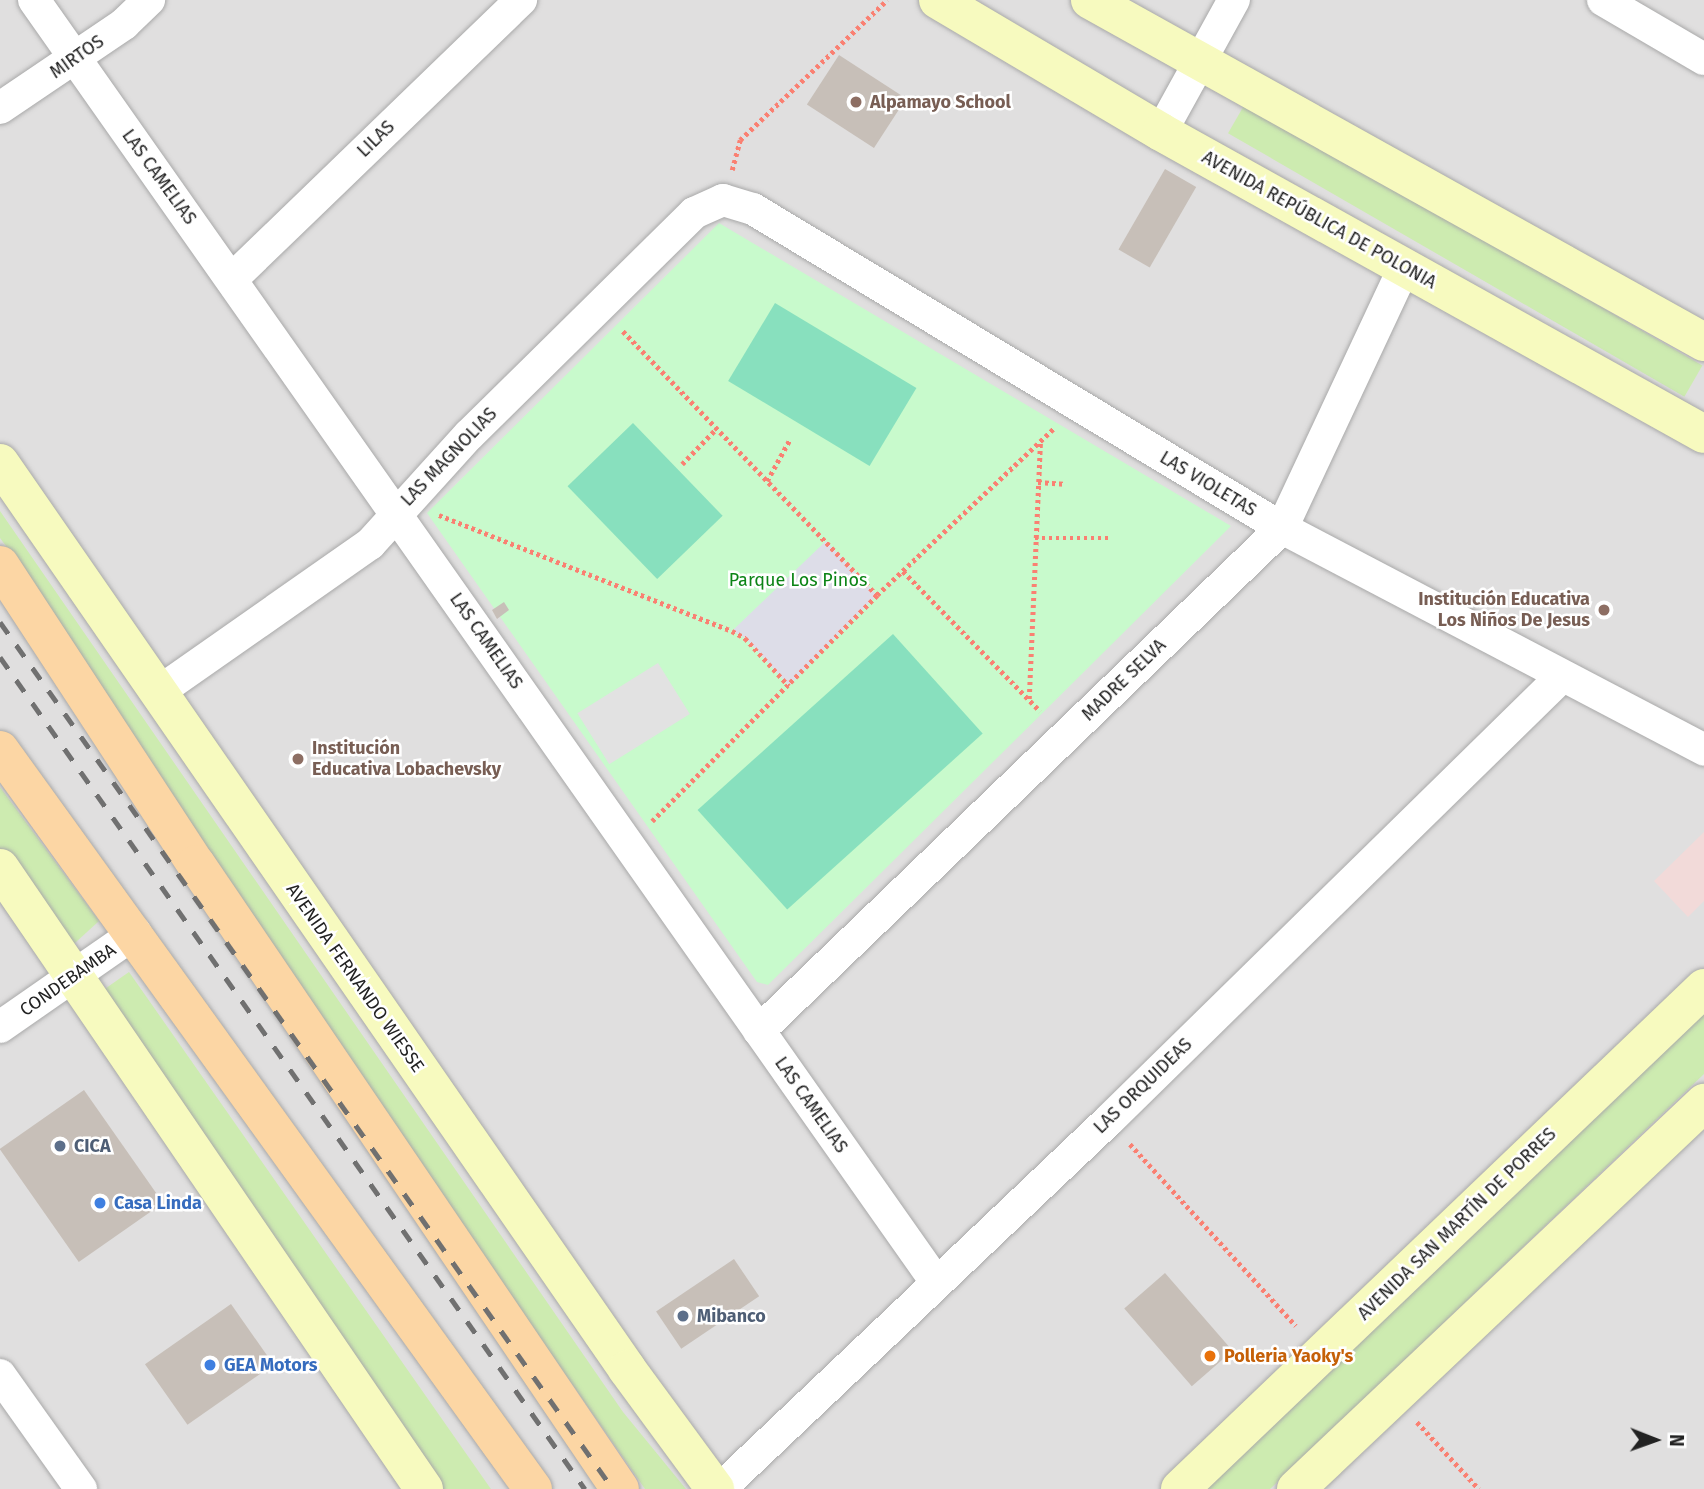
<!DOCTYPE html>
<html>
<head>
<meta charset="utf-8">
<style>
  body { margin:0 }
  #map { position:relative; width:1704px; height:1489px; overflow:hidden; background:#f2efe9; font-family:"Fira Sans",sans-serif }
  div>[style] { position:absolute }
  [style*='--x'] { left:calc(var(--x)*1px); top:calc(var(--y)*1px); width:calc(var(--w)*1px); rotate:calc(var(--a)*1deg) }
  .residential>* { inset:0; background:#e0dfdf; transform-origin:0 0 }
  .commercial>* { inset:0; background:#f2dad9 }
  .grass>* { inset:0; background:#cdebb0; transform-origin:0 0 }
  .park>* { inset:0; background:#c8facc }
  .pitch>* { inset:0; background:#88e0be; transform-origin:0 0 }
  .parking>* { inset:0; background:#e2e2e2; transform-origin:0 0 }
  .plaza>* { inset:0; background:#dddde8 }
  .building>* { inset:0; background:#c7bfb8; transform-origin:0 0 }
  .path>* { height:4.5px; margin-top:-2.25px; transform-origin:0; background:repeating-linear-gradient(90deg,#fa8072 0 3.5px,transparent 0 7px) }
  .roads { filter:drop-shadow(0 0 2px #a9a9a9) drop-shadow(0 0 2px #a9a9a9) }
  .street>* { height:32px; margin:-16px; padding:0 16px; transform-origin:16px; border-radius:16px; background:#fff }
  .secondary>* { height:38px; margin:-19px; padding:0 19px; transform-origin:19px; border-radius:19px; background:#f7fabf }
  .primary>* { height:38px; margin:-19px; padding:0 19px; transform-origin:19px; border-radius:19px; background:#fcd6a4 }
  .rail>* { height:5px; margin-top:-2.5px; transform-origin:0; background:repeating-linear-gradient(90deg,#707070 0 14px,transparent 0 28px) }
  .dots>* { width:19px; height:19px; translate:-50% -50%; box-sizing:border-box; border:4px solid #fff; border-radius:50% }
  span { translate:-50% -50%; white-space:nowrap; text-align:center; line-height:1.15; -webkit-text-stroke:5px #fff; paint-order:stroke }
  .street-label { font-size:18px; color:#222 }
  .education-label { font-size:18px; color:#785e54; font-weight:700 }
  .left { translate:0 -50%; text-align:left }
  .right { translate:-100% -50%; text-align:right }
  .park-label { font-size:18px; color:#0c8416 }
  .service-label { font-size:18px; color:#4e5e75; font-weight:700 }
  .shop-label { font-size:18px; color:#366cbe; font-weight:700 }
  .food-label { font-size:18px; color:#c56008; font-weight:700 }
  .north { position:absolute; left:1620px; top:1405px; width:70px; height:70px; -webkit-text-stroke:5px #fff; paint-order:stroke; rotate:91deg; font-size:19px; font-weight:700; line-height:28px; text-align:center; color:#222 }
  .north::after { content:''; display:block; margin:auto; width:24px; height:32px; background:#222; clip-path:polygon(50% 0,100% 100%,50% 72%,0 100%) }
</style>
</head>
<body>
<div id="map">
  <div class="residential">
    <div style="left:0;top:0;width:1704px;height:1489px"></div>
  </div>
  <div class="commercial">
    <div style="clip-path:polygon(1704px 832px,1704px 901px,1688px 917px,1654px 881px)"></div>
  </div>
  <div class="grass">
    <div style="left:1246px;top:102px;width:527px;height:36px;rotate:30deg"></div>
    <div style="clip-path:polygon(0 511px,623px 1412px,686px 1489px,645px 1489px,121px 735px,38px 589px,0 538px)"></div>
    <div style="clip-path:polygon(0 787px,99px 921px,64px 953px,0 860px)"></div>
    <div style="left:129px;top:972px;width:631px;height:42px;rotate:55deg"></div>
    <div style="clip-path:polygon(1704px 1008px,1704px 1074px,1270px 1489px,1202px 1489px)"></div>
  </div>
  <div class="park">
    <div style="clip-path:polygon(719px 223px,1231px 526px,768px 985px,757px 982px,427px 513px)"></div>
  </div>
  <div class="pitch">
    <div style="left:775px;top:303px;width:165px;height:91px;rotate:31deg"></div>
    <div style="left:633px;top:423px;width:129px;height:91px;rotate:46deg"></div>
    <div style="left:893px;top:634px;width:134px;height:263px;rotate:48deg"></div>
  </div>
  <div class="parking">
    <div style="left:658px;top:663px;width:60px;height:95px;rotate:58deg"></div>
  </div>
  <div class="plaza">
    <div style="clip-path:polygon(826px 541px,877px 595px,789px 686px,745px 638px,732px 631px)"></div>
  </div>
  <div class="building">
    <div style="left:839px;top:55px;width:80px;height:59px;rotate:33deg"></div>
    <div style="left:1165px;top:169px;width:36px;height:93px;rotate:30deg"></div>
    <div style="clip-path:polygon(504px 602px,509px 610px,497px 619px,492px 610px)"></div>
    <div style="left:84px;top:1090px;width:138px;height:103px;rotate:55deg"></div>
    <div style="left:734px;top:1259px;width:45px;height:94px;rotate:56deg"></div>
    <div style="left:1165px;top:1273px;width:103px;height:54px;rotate:49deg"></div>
    <div style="left:231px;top:1304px;width:74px;height:105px;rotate:55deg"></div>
  </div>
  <div class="path">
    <div style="--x:732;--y:170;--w:31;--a:-75"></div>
    <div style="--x:740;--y:140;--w:203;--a:-43.6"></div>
    <div style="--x:623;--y:331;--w:366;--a:46.1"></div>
    <div style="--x:682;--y:464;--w:49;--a:-45.8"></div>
    <div style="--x:767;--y:481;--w:46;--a:-61.2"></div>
    <div style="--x:1038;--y:482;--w:26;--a:4"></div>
    <div style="--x:439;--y:515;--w:315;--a:21.6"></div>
    <div style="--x:732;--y:631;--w:15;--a:28"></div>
    <div style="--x:745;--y:638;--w:65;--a:47.5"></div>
    <div style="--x:1035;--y:538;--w:73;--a:0"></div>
    <div style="--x:903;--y:571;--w:196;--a:45.6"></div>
    <div style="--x:1029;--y:699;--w:257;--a:-87.5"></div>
    <div style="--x:652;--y:821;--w:319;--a:-45.1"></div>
    <div style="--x:877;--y:595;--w:243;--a:-43.3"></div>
    <div style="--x:1130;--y:1144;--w:246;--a:47.6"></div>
    <div style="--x:1417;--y:1422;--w:91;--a:47.2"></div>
  </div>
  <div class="roads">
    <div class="street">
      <div style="--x:34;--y:0;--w:1568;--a:54.87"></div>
      <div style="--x:1603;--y:0;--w:117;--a:30.3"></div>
      <div style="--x:0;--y:108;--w:150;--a:-34.1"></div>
      <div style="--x:124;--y:24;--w:35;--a:-44"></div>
      <div style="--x:1161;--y:132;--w:151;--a:-61.1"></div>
      <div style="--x:232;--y:279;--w:402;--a:-44"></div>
      <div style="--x:157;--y:693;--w:260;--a:-35"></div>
      <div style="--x:370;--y:544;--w:147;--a:-47.8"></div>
      <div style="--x:469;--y:435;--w:316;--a:-44.6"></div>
      <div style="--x:694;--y:213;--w:32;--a:-24"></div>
      <div style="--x:723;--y:200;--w:31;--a:17"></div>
      <div style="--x:753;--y:209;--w:618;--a:31.09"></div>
      <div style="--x:1282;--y:528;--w:477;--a:27.7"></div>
      <div style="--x:0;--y:1027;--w:165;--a:-34.8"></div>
      <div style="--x:759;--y:1031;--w:726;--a:-43.88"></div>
      <div style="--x:1282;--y:528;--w:288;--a:-64.9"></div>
      <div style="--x:0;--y:1375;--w:140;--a:54.6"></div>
      <div style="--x:720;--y:1489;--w:536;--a:-43.49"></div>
      <div style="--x:1109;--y:1120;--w:633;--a:-44.42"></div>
    </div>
    <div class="secondary">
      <div style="--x:938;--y:0;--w:259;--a:30.6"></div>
      <div style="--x:1161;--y:132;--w:621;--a:29.08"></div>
      <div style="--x:1090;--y:0;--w:703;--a:29.12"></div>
      <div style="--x:0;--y:463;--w:1102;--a:55.31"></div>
      <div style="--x:627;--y:1369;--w:149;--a:53.7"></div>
      <div style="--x:0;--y:868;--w:752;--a:55.68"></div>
      <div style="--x:1180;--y:1489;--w:725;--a:-43.71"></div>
      <div style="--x:1296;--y:1489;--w:562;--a:-43.41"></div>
    </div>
    <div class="primary">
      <div style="--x:0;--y:565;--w:358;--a:56.8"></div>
      <div style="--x:196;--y:864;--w:755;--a:55.85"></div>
      <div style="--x:0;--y:750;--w:911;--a:54.2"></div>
    </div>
  </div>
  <div class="rail">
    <div style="--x:0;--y:622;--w:1062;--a:54.74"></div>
    <div style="--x:0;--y:657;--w:1017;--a:54.89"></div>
  </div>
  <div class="dots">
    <div style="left:856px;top:102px;background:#8d6e63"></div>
    <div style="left:1604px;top:610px;background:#8d6e63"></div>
    <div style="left:298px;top:759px;background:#8d6e63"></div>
    <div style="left:60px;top:1146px;background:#5c6f8a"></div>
    <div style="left:100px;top:1203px;background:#3f7fe0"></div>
    <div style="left:683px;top:1316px;background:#5c6f8a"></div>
    <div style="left:1210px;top:1356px;background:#e8710a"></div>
    <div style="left:210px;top:1365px;background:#3f7fe0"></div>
  </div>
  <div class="street-label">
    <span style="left:77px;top:57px;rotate:-35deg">MIRTOS</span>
    <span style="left:376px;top:139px;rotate:-44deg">LILAS</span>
    <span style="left:159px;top:177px;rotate:54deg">LAS CAMELIAS</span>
    <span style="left:1319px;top:220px;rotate:29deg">AVENIDA REPÚBLICA DE POLONIA</span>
    <span style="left:449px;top:457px;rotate:-46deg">LAS MAGNOLIAS</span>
    <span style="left:1208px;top:484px;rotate:31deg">LAS VIOLETAS</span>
    <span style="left:486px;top:641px;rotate:55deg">LAS CAMELIAS</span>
    <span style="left:1124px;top:680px;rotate:-44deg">MADRE SELVA</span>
    <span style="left:355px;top:978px;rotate:55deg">AVENIDA FERNANDO WIESSE</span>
    <span style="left:68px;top:980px;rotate:-35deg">CONDEBAMBA</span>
    <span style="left:1143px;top:1086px;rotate:-44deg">LAS ORQUIDEAS</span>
    <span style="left:811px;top:1105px;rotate:55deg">LAS CAMELIAS</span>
    <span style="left:1457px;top:1224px;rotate:-44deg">AVENIDA SAN MARTÍN DE PORRES</span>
  </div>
  <div class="education-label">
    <span class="left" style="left:870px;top:102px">Alpamayo School</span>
    <span class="right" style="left:1590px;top:610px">Institución Educativa<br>Los Niños De Jesus</span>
    <span class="left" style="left:312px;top:759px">Institución<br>Educativa Lobachevsky</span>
  </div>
  <div class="park-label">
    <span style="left:798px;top:580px">Parque Los Pinos</span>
  </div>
  <div class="service-label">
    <span class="left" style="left:74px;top:1146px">CICA</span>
    <span class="left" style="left:697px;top:1316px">Mibanco</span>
  </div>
  <div class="shop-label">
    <span class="left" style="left:114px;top:1203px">Casa Linda</span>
    <span class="left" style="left:224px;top:1365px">GEA Motors</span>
  </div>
  <div class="food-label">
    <span class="left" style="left:1224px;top:1356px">Polleria Yaoky's</span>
  </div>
  <div class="north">N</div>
</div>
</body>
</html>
